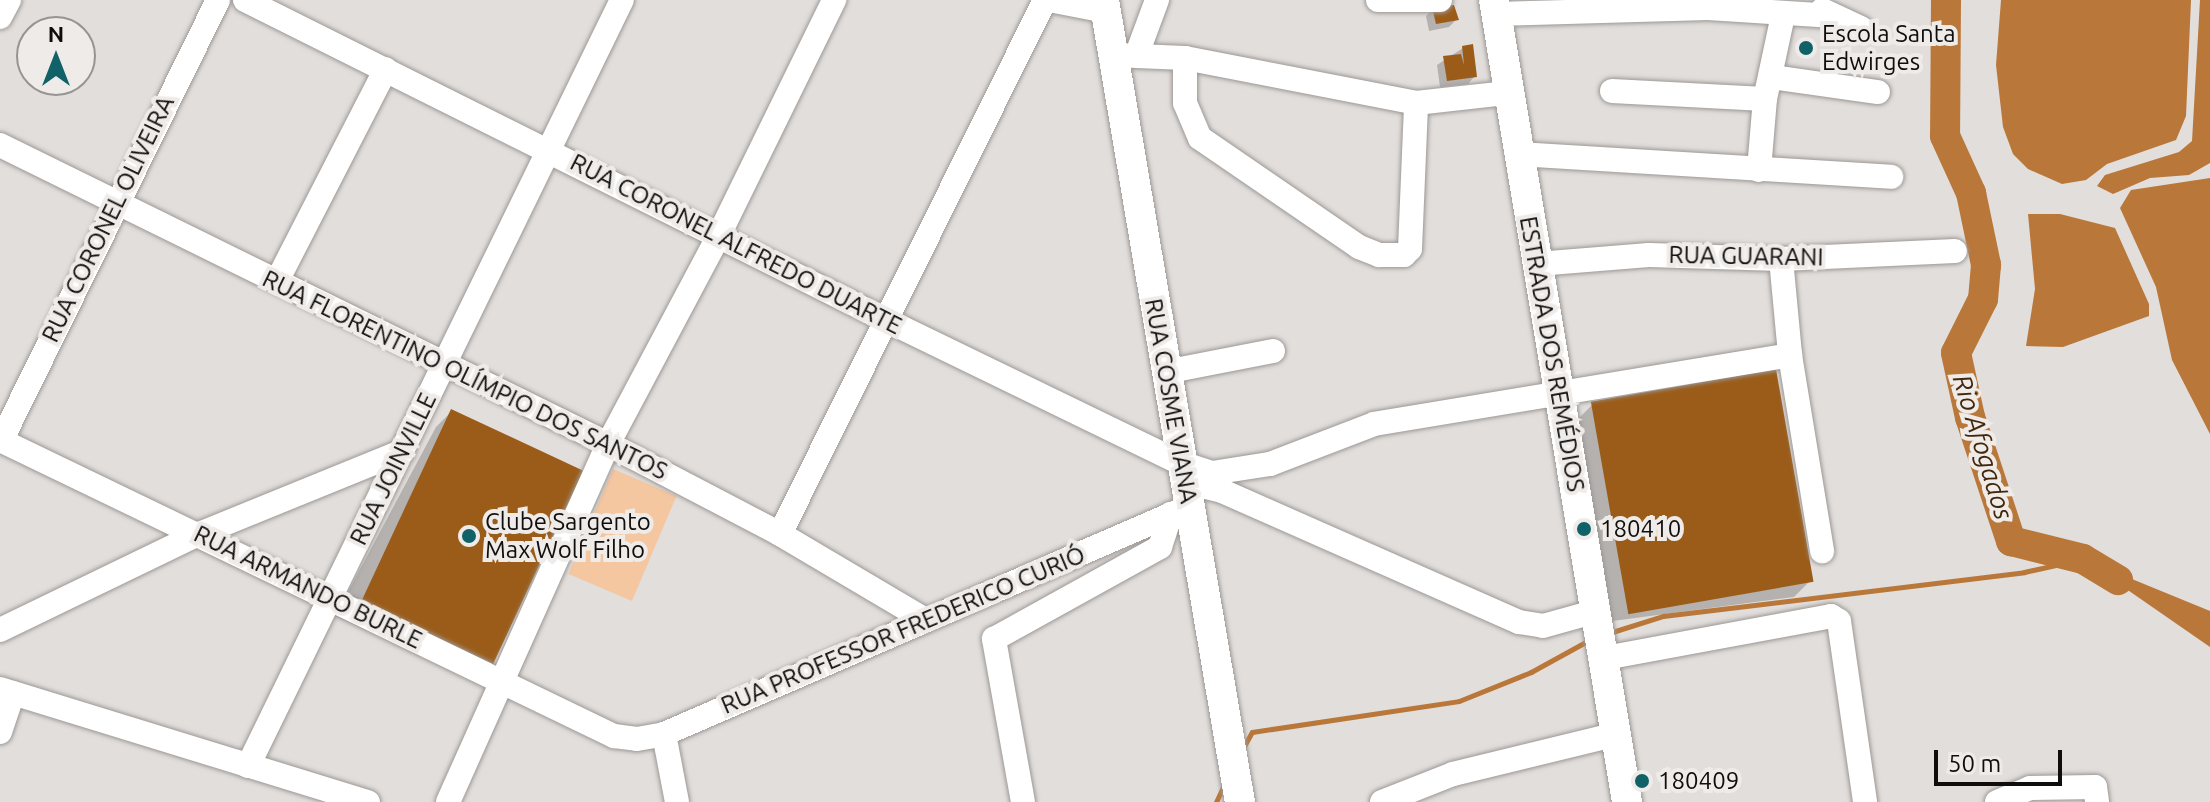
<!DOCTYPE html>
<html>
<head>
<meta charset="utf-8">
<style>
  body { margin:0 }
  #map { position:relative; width:2210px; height:802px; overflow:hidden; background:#e2dedb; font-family:Ubuntu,sans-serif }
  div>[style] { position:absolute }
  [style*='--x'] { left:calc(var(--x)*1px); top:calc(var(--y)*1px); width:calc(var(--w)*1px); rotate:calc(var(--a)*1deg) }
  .green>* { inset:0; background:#f4c7a1; transform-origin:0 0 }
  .water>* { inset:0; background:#b97739 }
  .shadow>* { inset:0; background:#0003 }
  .stream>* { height:5px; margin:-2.5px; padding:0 2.5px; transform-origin:2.5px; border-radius:2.5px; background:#b97739 }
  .river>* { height:30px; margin:-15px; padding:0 15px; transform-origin:15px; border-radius:15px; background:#b97739 }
  .building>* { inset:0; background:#9b5c19; transform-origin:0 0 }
  .roads { filter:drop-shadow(0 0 2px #9c9895) drop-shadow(0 0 2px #9c9895) }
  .minor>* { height:24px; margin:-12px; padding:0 12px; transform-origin:12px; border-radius:12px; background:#fff }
  .major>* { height:30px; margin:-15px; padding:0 15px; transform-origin:15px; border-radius:15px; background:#fff }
  .dots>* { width:22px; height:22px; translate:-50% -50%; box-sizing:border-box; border:4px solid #efebe8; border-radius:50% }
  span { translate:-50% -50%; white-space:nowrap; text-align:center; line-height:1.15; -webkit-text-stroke:8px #efebe8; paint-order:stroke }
  .poi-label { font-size:24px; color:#100e0d }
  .left { translate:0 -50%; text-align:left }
  .street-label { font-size:24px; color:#100e0d }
  .water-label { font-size:26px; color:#42270c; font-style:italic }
  .north { position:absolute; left:16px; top:16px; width:80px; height:80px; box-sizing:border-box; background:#efebe8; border:2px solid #969390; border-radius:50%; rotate:0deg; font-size:22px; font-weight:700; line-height:32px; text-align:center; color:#100e0d }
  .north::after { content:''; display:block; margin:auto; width:28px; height:36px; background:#116268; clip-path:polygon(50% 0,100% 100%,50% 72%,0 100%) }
  .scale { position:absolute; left:1934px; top:750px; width:128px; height:36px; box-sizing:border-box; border:4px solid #100e0d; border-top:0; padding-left:10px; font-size:24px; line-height:28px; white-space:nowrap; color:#100e0d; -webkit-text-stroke:6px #efebe8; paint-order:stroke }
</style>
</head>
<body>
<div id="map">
  <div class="green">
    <div style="left:613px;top:469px;width:69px;height:114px;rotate:23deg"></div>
  </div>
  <div class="water">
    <div style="clip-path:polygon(2001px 0,2191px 0,2186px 116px,2176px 140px,2107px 164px,2086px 180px,2062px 184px,2028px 169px,2013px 154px,2003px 127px,1996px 65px)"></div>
    <div style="clip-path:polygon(2200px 0,2210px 0,2210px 163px,2189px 175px,2150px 178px,2113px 194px,2097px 186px,2105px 175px,2179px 152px,2192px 141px)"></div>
    <div style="clip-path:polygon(2210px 178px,2210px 434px,2172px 360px,2156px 287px,2120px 208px,2131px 190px)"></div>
    <div style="clip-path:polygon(2028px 214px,2060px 214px,2115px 228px,2149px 304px,2149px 316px,2063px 347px,2026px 346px,2035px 289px)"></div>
    <div style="clip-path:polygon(2083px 559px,2210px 611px,2210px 647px)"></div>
  </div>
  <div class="shadow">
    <div style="clip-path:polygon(1433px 9px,1456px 20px,1449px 27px,1429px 31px,1426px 16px)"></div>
    <div style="clip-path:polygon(1463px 48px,1475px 76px,1468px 84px,1440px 87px,1437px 65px)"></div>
    <div style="clip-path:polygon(1592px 405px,1810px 581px,1794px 597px,1605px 622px,1576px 421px)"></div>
    <div style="clip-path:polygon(452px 411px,480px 682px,335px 616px,436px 427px)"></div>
  </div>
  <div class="stream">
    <div style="--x:1609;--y:633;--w:57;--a:-17.5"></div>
    <div style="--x:1663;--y:616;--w:364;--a:-6.9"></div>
    <div style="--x:2024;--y:572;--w:60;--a:-12.4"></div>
    <div style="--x:1243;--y:748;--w:18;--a:-61"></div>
    <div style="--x:1252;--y:732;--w:209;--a:-8.5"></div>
    <div style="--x:1459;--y:701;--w:78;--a:-21.9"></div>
    <div style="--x:1531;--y:672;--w:68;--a:-28.8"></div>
    <div style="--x:1216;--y:802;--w:19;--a:-65"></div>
  </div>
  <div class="river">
    <div style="--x:1946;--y:0;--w:136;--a:90.4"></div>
    <div style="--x:1945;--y:136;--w:63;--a:65.5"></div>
    <div style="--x:1971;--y:193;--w:74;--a:78.2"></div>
    <div style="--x:1986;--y:265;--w:34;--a:95"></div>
    <div style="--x:1983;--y:299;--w:60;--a:116.6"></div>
    <div style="--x:1956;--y:353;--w:66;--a:77.7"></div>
    <div style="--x:1970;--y:417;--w:131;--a:71.7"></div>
    <div style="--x:2011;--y:541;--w:74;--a:14"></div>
    <div style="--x:2083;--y:559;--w:41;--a:31"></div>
  </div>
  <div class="building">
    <div style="clip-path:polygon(1454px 5px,1459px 20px,1436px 24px,1432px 7px)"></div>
    <div style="clip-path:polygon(1473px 44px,1477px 77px,1447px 81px,1443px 56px,1461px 54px,1464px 65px,1462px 46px)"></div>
    <div style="left:1776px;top:369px;width:216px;height:188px;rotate:80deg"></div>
    <div style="left:451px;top:409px;width:146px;height:217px;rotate:25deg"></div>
  </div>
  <div class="roads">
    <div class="minor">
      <div style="--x:245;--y:0;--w:719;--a:26.53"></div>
      <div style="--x:888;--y:321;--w:326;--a:25.9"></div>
      <div style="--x:1181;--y:463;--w:33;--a:18"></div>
      <div style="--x:1212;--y:473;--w:59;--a:-8.8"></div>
      <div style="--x:1270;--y:464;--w:111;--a:-21"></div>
      <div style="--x:1374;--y:424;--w:422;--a:-9.4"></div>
      <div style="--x:1049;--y:0;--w:58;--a:10.9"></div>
      <div style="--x:1378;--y:0;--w:62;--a:0"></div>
      <div style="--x:1822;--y:10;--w:43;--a:24.8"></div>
      <div style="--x:1496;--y:14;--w:212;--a:-1.6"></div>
      <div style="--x:1708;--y:8;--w:126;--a:3.6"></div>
      <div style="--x:0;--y:17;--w:19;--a:-62"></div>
      <div style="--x:1137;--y:54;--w:58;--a:-69.7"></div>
      <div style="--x:1113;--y:55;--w:72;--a:2.4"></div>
      <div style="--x:1185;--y:58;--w:235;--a:11"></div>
      <div style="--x:1416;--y:103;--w:92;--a:-6.3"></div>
      <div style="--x:1185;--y:58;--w:45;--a:90"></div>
      <div style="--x:1185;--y:103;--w:38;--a:67"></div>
      <div style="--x:1200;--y:138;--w:193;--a:34.4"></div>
      <div style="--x:1359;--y:247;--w:22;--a:22"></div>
      <div style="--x:1379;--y:255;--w:25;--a:0"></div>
      <div style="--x:1404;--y:255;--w:8;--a:-45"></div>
      <div style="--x:1410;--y:249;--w:146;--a:-87.6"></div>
      <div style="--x:1772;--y:77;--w:107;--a:8.1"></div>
      <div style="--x:1612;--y:91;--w:153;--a:3"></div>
      <div style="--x:0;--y:145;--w:678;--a:26.19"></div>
      <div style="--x:608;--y:444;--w:194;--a:27.6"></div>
      <div style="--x:780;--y:534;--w:167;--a:30.6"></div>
      <div style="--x:1518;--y:154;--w:374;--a:3.5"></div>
      <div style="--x:1759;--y:170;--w:71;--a:-85.2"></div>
      <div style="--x:1765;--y:99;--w:86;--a:-77.9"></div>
      <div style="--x:1781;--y:259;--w:96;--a:84.6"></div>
      <div style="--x:1790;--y:355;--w:199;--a:80.7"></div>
      <div style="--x:1537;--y:264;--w:112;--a:-4.6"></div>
      <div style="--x:1649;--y:255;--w:132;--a:1.7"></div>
      <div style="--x:1781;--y:259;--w:174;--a:-2.6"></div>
      <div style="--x:277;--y:281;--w:238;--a:-62.8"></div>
      <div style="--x:1165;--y:372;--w:110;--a:-11"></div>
      <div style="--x:0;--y:440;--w:682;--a:25.74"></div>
      <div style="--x:614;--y:736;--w:23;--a:7"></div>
      <div style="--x:637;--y:739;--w:27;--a:-10"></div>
      <div style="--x:664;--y:734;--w:571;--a:-23.42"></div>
      <div style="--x:1;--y:441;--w:491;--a:-63.8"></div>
      <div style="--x:1186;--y:482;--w:37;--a:14"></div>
      <div style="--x:1222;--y:491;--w:325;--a:23.8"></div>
      <div style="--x:1519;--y:622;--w:24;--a:9"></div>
      <div style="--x:1543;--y:626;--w:56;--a:-15.5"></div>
      <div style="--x:780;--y:534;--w:596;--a:-63.61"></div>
      <div style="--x:0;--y:630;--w:221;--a:-25.8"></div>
      <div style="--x:199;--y:534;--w:220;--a:-22.1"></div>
      <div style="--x:1605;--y:658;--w:230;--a:-10.5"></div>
      <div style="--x:1831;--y:616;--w:9;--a:32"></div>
      <div style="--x:1839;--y:621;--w:183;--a:81.8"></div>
      <div style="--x:0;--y:689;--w:385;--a:17.1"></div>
      <div style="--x:0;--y:732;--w:41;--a:-71.6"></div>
      <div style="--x:664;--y:734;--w:69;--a:79.2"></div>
      <div style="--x:248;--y:766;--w:852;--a:-63.98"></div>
      <div style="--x:448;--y:802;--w:392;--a:-65.9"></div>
      <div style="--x:608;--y:444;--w:237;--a:-62"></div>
      <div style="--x:719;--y:235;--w:262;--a:-63.9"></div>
      <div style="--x:1023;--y:802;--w:166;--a:-100.1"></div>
      <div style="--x:994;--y:639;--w:190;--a:-29"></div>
      <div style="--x:1160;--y:547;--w:35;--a:-72"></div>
      <div style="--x:1382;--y:802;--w:76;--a:-21.5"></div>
      <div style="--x:1453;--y:774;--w:169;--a:-13.7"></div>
      <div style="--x:1997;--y:802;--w:36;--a:-23"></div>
      <div style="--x:2030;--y:788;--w:65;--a:-0.9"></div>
      <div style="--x:2095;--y:787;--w:15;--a:82"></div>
    </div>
    <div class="major">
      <div style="--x:1104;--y:0;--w:813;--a:80.38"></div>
      <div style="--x:1494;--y:0;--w:813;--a:80.58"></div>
    </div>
  </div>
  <div class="dots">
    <div style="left:1806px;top:48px;background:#116268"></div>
    <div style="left:1584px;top:529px;background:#116268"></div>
    <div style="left:469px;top:536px;background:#116268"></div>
    <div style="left:1642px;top:781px;background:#116268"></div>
  </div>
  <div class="poi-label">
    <span class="left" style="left:1822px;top:48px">Escola Santa<br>Edwirges</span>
    <span class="left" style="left:485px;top:536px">Clube Sargento<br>Max Wolf Filho</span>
    <span class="left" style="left:1600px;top:529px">180410</span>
    <span class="left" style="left:1658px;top:781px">180409</span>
  </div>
  <div class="street-label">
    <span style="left:108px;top:219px;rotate:-64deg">RUA CORONEL OLIVEIRA</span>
    <span style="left:736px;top:244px;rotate:27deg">RUA CORONEL ALFREDO DUARTE</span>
    <span style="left:1746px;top:256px;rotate:1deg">RUA GUARANI</span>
    <span style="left:1552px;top:354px;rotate:80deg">ESTRADA DOS REMÉDIOS</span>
    <span style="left:465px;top:375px;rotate:26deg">RUA FLORENTINO OLÍMPIO DOS SANTOS</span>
    <span style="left:1171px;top:401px;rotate:80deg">RUA COSME VIANA</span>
    <span style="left:393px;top:469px;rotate:-64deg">RUA JOINVILLE</span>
    <span style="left:308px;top:587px;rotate:26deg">RUA ARMANDO BURLE</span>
    <span style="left:903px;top:630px;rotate:-23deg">RUA PROFESSOR FREDERICO CURIÓ</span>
  </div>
  <div class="water-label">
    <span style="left:1983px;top:447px;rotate:73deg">Rio Afogados</span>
  </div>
  <div class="north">N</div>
  <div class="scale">50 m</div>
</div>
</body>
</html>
